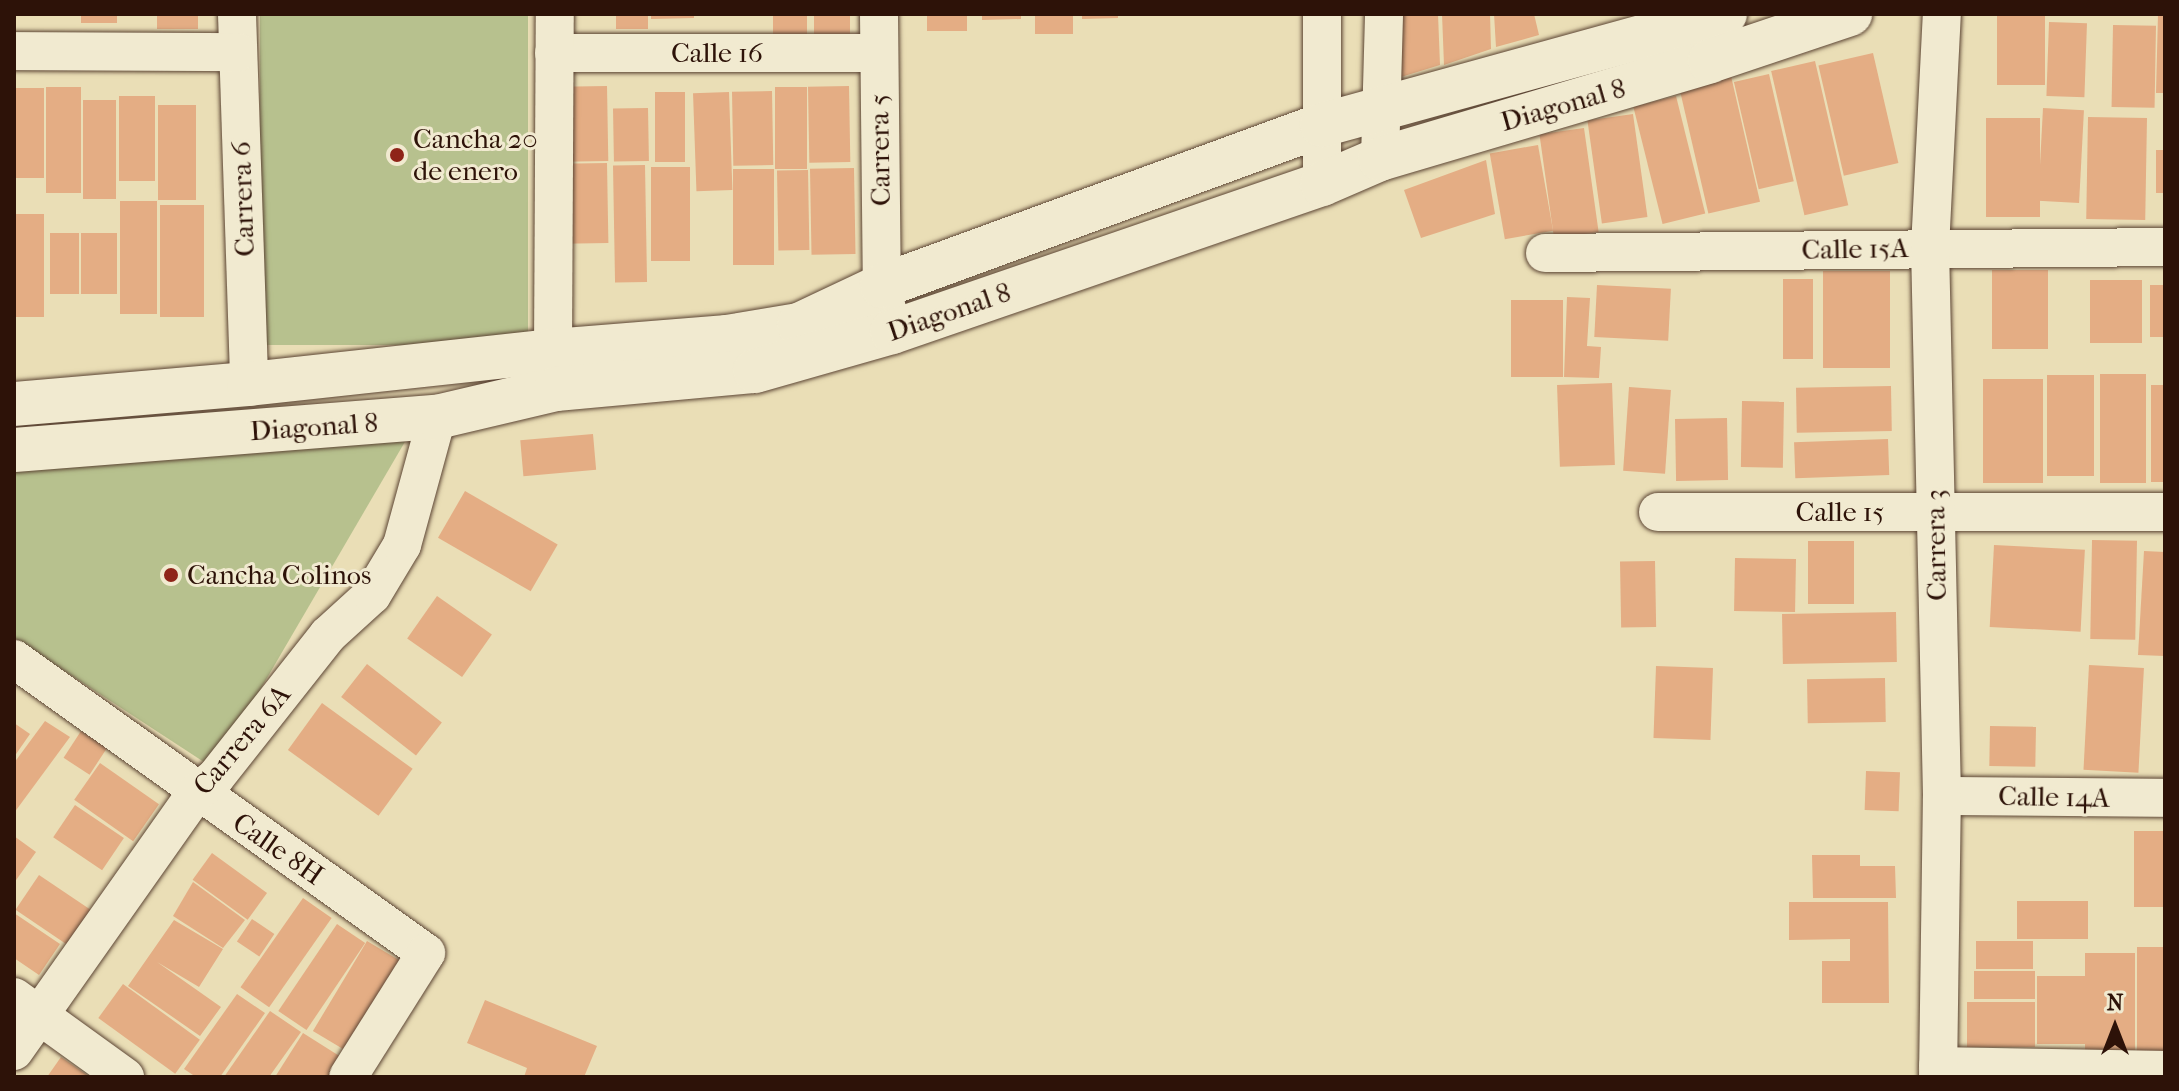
<!DOCTYPE html>
<html>
<head>
<meta charset="utf-8">
<style>
  body { margin:0 }
  #map { position:relative; width:2179px; height:1091px; overflow:hidden; background:#eadeb6; font-family:"IM FELL French Canon",serif }
  div>[style] { position:absolute }
  [style*='--x'] { left:calc(var(--x)*1px); top:calc(var(--y)*1px); width:calc(var(--w)*1px); rotate:calc(var(--a)*1deg) }
  .green>* { inset:0; background:#b7c18e; transform-origin:0 0 }
  .building>* { inset:0; background:#e4ad84; transform-origin:0 0 }
  .roads { filter:drop-shadow(0 0 2px #5c4534) drop-shadow(0 0 2px #5c4534) }
  .minor>* { height:38px; margin:-19px; padding:0 19px; transform-origin:19px; border-radius:19px; background:#f1ead0 }
  .tertiary>* { height:44px; margin:-22px; padding:0 22px; transform-origin:22px; border-radius:22px; background:#f1ead0 }
  .dots>* { width:22px; height:22px; translate:-50% -50%; box-sizing:border-box; border:4px solid #f1ead0; border-radius:50% }
  span { translate:-50% -50%; white-space:nowrap; text-align:center; line-height:1.15; -webkit-text-stroke:6px #f1ead0; paint-order:stroke }
  .street-label { font-size:28px; color:#2d1208 }
  .poi-label { font-size:28px; color:#2d1208 }
  .left { translate:0 -50%; text-align:left }
  .frame { position:absolute; inset:0; border:16px solid #2d1208; pointer-events:none }
  .north { position:absolute; left:2075px; top:987px; width:80px; height:80px; -webkit-text-stroke:6px #f1ead0; paint-order:stroke; rotate:0deg; font-size:22px; font-weight:700; line-height:32px; text-align:center; color:#2d1208 }
  .north::after { content:''; display:block; margin:auto; width:28px; height:36px; background:#2d1208; clip-path:polygon(50% 0,100% 100%,50% 72%,0 100%) }
</style>
</head>
<body>
<div id="map">
  <div class="green">
    <div style="left:260px;top:14px;width:268px;height:331px"></div>
    <div style="clip-path:polygon(406px 440px,229px 743px,210px 766px,14px 638px,14px 465px)"></div>
  </div>
  <div class="building">
    <div style="left:81px;top:14px;width:36px;height:9px"></div>
    <div style="left:157px;top:14px;width:41px;height:15px"></div>
    <div style="left:616px;top:14px;width:32px;height:15px"></div>
    <div style="clip-path:polygon(651px 14px,694px 14px,694px 18px,651px 19px)"></div>
    <div style="left:773px;top:14px;width:34px;height:21px"></div>
    <div style="left:814px;top:14px;width:36px;height:23px"></div>
    <div style="left:927px;top:14px;width:40px;height:17px"></div>
    <div style="clip-path:polygon(982px 14px,1021px 14px,1021px 19px,982px 20px)"></div>
    <div style="left:1035px;top:14px;width:38px;height:20px"></div>
    <div style="clip-path:polygon(1082px 14px,1118px 14px,1118px 18px,1082px 19px)"></div>
    <div style="clip-path:polygon(1402px 14px,1438px 14px,1440px 65px,1401px 77px)"></div>
    <div style="clip-path:polygon(1442px 14px,1490px 14px,1491px 49px,1444px 65px)"></div>
    <div style="clip-path:polygon(1494px 14px,1534px 14px,1539px 35px,1496px 47px)"></div>
    <div style="left:1997px;top:14px;width:48px;height:71px"></div>
    <div style="clip-path:polygon(2158px 14px,2165px 14px,2165px 93px,2156px 93px)"></div>
    <div style="left:2049px;top:22px;width:38px;height:74px;rotate:2deg"></div>
    <div style="left:2113px;top:25px;width:43px;height:82px;rotate:1deg"></div>
    <div style="left:1873px;top:53px;width:113px;height:56px;rotate:77deg"></div>
    <div style="left:1815px;top:61px;width:148px;height:45px;rotate:77deg"></div>
    <div style="left:1769px;top:74px;width:110px;height:36px;rotate:77deg"></div>
    <div style="left:1731px;top:76px;width:129px;height:53px;rotate:77deg"></div>
    <div style="left:607px;top:86px;width:75px;height:46px;rotate:89deg"></div>
    <div style="left:849px;top:86px;width:76px;height:41px;rotate:89deg"></div>
    <div style="left:46px;top:87px;width:35px;height:106px"></div>
    <div style="left:775px;top:87px;width:32px;height:82px"></div>
    <div style="left:14px;top:88px;width:30px;height:90px"></div>
    <div style="left:772px;top:91px;width:74px;height:40px;rotate:89deg"></div>
    <div style="left:655px;top:92px;width:30px;height:70px"></div>
    <div style="left:729px;top:92px;width:98px;height:36px;rotate:88deg"></div>
    <div style="left:119px;top:96px;width:36px;height:85px"></div>
    <div style="left:1676px;top:96px;width:121px;height:44px;rotate:76deg"></div>
    <div style="left:83px;top:100px;width:33px;height:99px"></div>
    <div style="left:158px;top:105px;width:38px;height:95px"></div>
    <div style="left:648px;top:108px;width:53px;height:35px;rotate:89deg"></div>
    <div style="left:2043px;top:108px;width:41px;height:93px;rotate:3deg"></div>
    <div style="left:1633px;top:114px;width:104px;height:46px;rotate:82deg"></div>
    <div style="left:2088px;top:117px;width:59px;height:102px;rotate:1deg"></div>
    <div style="left:1986px;top:118px;width:54px;height:99px"></div>
    <div style="left:1584px;top:128px;width:105px;height:45px;rotate:82deg"></div>
    <div style="left:1538px;top:145px;width:87px;height:49px;rotate:80deg"></div>
    <div style="left:2156px;top:150px;width:9px;height:43px"></div>
    <div style="clip-path:polygon(1486px 160px,1495px 214px,1421px 238px,1404px 190px)"></div>
    <div style="left:607px;top:163px;width:80px;height:45px;rotate:89deg"></div>
    <div style="left:645px;top:165px;width:117px;height:32px;rotate:89deg"></div>
    <div style="left:651px;top:167px;width:39px;height:94px"></div>
    <div style="left:854px;top:168px;width:86px;height:44px;rotate:89deg"></div>
    <div style="left:733px;top:169px;width:41px;height:96px"></div>
    <div style="left:808px;top:170px;width:80px;height:31px;rotate:89deg"></div>
    <div style="left:120px;top:201px;width:37px;height:113px"></div>
    <div style="left:160px;top:205px;width:44px;height:112px"></div>
    <div style="left:14px;top:214px;width:30px;height:103px"></div>
    <div style="left:50px;top:233px;width:29px;height:61px"></div>
    <div style="left:81px;top:233px;width:36px;height:61px"></div>
    <div style="left:1992px;top:270px;width:56px;height:79px"></div>
    <div style="left:1823px;top:271px;width:67px;height:97px"></div>
    <div style="left:1783px;top:279px;width:30px;height:80px"></div>
    <div style="left:2090px;top:280px;width:52px;height:63px"></div>
    <div style="left:1597px;top:285px;width:74px;height:52px;rotate:3deg"></div>
    <div style="left:2150px;top:285px;width:15px;height:52px"></div>
    <div style="clip-path:polygon(1567px 297px,1590px 298px,1587px 346px,1601px 347px,1599px 378px,1564px 377px)"></div>
    <div style="left:1511px;top:300px;width:52px;height:77px"></div>
    <div style="left:2146px;top:374px;width:109px;height:46px;rotate:90deg"></div>
    <div style="left:2047px;top:375px;width:47px;height:101px"></div>
    <div style="left:1983px;top:379px;width:60px;height:104px"></div>
    <div style="left:1612px;top:383px;width:82px;height:55px;rotate:88deg"></div>
    <div style="left:2151px;top:385px;width:14px;height:97px"></div>
    <div style="left:1891px;top:386px;width:45px;height:95px;rotate:89deg"></div>
    <div style="left:1629px;top:387px;width:42px;height:84px;rotate:4deg"></div>
    <div style="left:1742px;top:401px;width:42px;height:66px;rotate:1deg"></div>
    <div style="left:1727px;top:418px;width:62px;height:52px;rotate:89deg"></div>
    <div style="left:593px;top:434px;width:36px;height:73px;rotate:85deg"></div>
    <div style="left:1888px;top:439px;width:36px;height:94px;rotate:88deg"></div>
    <div style="left:465px;top:491px;width:107px;height:54px;rotate:30deg"></div>
    <div style="left:2092px;top:540px;width:45px;height:99px;rotate:1deg"></div>
    <div style="left:1808px;top:541px;width:46px;height:63px"></div>
    <div style="left:1994px;top:545px;width:91px;height:82px;rotate:3deg"></div>
    <div style="clip-path:polygon(2144px 551px,2165px 552px,2165px 656px,2138px 655px)"></div>
    <div style="left:1735px;top:558px;width:61px;height:53px;rotate:1deg"></div>
    <div style="left:1655px;top:561px;width:66px;height:35px;rotate:89deg"></div>
    <div style="left:437px;top:596px;width:67px;height:52px;rotate:35deg"></div>
    <div style="left:1896px;top:612px;width:50px;height:114px;rotate:89deg"></div>
    <div style="left:367px;top:664px;width:95px;height:42px;rotate:38deg"></div>
    <div style="left:2089px;top:665px;width:55px;height:105px;rotate:3deg"></div>
    <div style="left:1656px;top:666px;width:57px;height:72px;rotate:2deg"></div>
    <div style="left:1885px;top:678px;width:44px;height:78px;rotate:89deg"></div>
    <div style="left:322px;top:703px;width:112px;height:58px;rotate:36deg"></div>
    <div style="clip-path:polygon(45px 721px,70px 737px,14px 813px,14px 763px)"></div>
    <div style="clip-path:polygon(14px 723px,30px 734px,14px 757px)"></div>
    <div style="left:1990px;top:726px;width:46px;height:40px;rotate:1deg"></div>
    <div style="left:81px;top:731px;width:31px;height:32px;rotate:33deg"></div>
    <div style="left:100px;top:763px;width:72px;height:45px;rotate:35deg"></div>
    <div style="left:1866px;top:771px;width:34px;height:39px;rotate:2deg"></div>
    <div style="left:75px;top:805px;width:59px;height:39px;rotate:34deg"></div>
    <div style="left:2165px;top:831px;width:76px;height:31px;rotate:90deg"></div>
    <div style="clip-path:polygon(14px 836px,36px 852px,14px 883px)"></div>
    <div style="left:212px;top:853px;width:68px;height:33px;rotate:36deg"></div>
    <div style="clip-path:polygon(1812px 855px,1860px 855px,1860px 866px,1895px 866px,1896px 898px,1813px 898px)"></div>
    <div style="left:39px;top:875px;width:73px;height:42px;rotate:34deg"></div>
    <div style="clip-path:polygon(193px 882px,245px 920px,223px 948px,173px 916px)"></div>
    <div style="left:303px;top:898px;width:35px;height:109px;rotate:35deg"></div>
    <div style="left:2017px;top:901px;width:71px;height:38px"></div>
    <div style="clip-path:polygon(1789px 902px,1888px 902px,1889px 1003px,1822px 1003px,1822px 961px,1850px 961px,1850px 939px,1789px 940px)"></div>
    <div style="clip-path:polygon(14px 913px,60px 944px,39px 975px,14px 958px)"></div>
    <div style="left:252px;top:919px;width:27px;height:27px;rotate:34deg"></div>
    <div style="clip-path:polygon(174px 920px,223px 949px,199px 987px,157px 962px,221px 1007px,200px 1036px,128px 986px)"></div>
    <div style="left:337px;top:924px;width:34px;height:105px;rotate:34deg"></div>
    <div style="left:367px;top:941px;width:39px;height:105px;rotate:31deg"></div>
    <div style="left:1976px;top:941px;width:57px;height:28px"></div>
    <div style="left:2165px;top:947px;width:104px;height:28px;rotate:90deg"></div>
    <div style="clip-path:polygon(2085px 953px,2135px 953px,2135px 1050px,2085px 1050px,2085px 1044px,2037px 1044px,2037px 976px,2085px 976px)"></div>
    <div style="left:1974px;top:971px;width:61px;height:28px"></div>
    <div style="left:123px;top:984px;width:95px;height:42px;rotate:36deg"></div>
    <div style="clip-path:polygon(237px 994px,265px 1013px,220px 1077px,196px 1077px,184px 1069px)"></div>
    <div style="clip-path:polygon(485px 1000px,597px 1046px,584px 1077px,524px 1077px,527px 1068px,467px 1043px)"></div>
    <div style="left:1967px;top:1002px;width:68px;height:45px"></div>
    <div style="clip-path:polygon(270px 1011px,301px 1032px,269px 1077px,224px 1077px)"></div>
    <div style="clip-path:polygon(303px 1033px,341px 1057px,328px 1077px,275px 1077px)"></div>
    <div style="clip-path:polygon(61px 1057px,90px 1077px,47px 1077px)"></div>
  </div>
  <div class="roads">
    <div class="minor">
      <div style="--x:237;--y:14;--w:370;--a:88.1"></div>
      <div style="--x:879;--y:14;--w:272;--a:89.4"></div>
      <div style="--x:882;--y:286;--w:47;--a:77.7"></div>
      <div style="--x:1322;--y:14;--w:170;--a:90"></div>
      <div style="--x:14;--y:51;--w:224;--a:0.3"></div>
      <div style="--x:554;--y:53;--w:325;--a:0"></div>
      <div style="--x:1380;--y:159;--w:145;--a:-88.4"></div>
      <div style="--x:1545;--y:253;--w:620;--a:-0.55"></div>
      <div style="--x:553;--y:351;--w:337;--a:-89.7"></div>
      <div style="--x:1658;--y:512;--w:507;--a:0"></div>
      <div style="--x:14;--y:659;--w:506;--a:35.51"></div>
      <div style="--x:426;--y:953;--w:146;--a:122.2"></div>
      <div style="--x:1942;--y:796;--w:223;--a:0.5"></div>
      <div style="--x:14;--y:997;--w:137;--a:35.8"></div>
      <div style="--x:14;--y:1051;--w:317;--a:-54.8"></div>
      <div style="--x:197;--y:792;--w:23;--a:-38"></div>
      <div style="--x:215;--y:778;--w:182;--a:-51.7"></div>
      <div style="--x:328;--y:635;--w:59;--a:-42.3"></div>
      <div style="--x:372;--y:595;--w:58;--a:-59"></div>
      <div style="--x:402;--y:545;--w:133;--a:-74.7"></div>
      <div style="--x:1938;--y:1066;--w:227;--a:1"></div>
      <div style="--x:1938;--y:1077;--w:281;--a:-89.2"></div>
      <div style="--x:1942;--y:796;--w:548;--a:-91.25"></div>
      <div style="--x:1930;--y:248;--w:234;--a:-87.1"></div>
    </div>
    <div class="tertiary">
      <div style="--x:14;--y:404;--w:236;--a:-4.9"></div>
      <div style="--x:249;--y:384;--w:306;--a:-6.2"></div>
      <div style="--x:553;--y:351;--w:175;--a:-4.6"></div>
      <div style="--x:727;--y:337;--w:73;--a:-9.5"></div>
      <div style="--x:799;--y:325;--w:92;--a:-25.2"></div>
      <div style="--x:882;--y:286;--w:469;--a:-20.1"></div>
      <div style="--x:1322;--y:125;--w:418;--a:-15.4"></div>
      <div style="--x:14;--y:450;--w:424;--a:-4.5"></div>
      <div style="--x:437;--y:417;--w:122;--a:-13.2"></div>
      <div style="--x:556;--y:389;--w:200;--a:-5.2"></div>
      <div style="--x:755;--y:371;--w:142;--a:-15.9"></div>
      <div style="--x:892;--y:332;--w:455;--a:-19"></div>
      <div style="--x:1322;--y:184;--w:63;--a:-23.3"></div>
      <div style="--x:1380;--y:159;--w:344;--a:-16.5"></div>
      <div style="--x:1710;--y:61;--w:148;--a:-18.6"></div>
    </div>
  </div>
  <div class="dots">
    <div style="left:397px;top:155px;background:#8f2418"></div>
    <div style="left:171px;top:575px;background:#8f2418"></div>
  </div>
  <div class="street-label">
    <span style="left:717px;top:53px">Calle 16</span>
    <span style="left:1563px;top:105px;rotate:-16deg">Diagonal 8</span>
    <span style="left:880px;top:150px;rotate:-91deg">Carrera 5</span>
    <span style="left:243px;top:199px;rotate:-92deg">Carrera 6</span>
    <span style="left:1855px;top:249px;rotate:-1deg">Calle 15A</span>
    <span style="left:949px;top:312px;rotate:-19deg">Diagonal 8</span>
    <span style="left:314px;top:427px;rotate:-4deg">Diagonal 8</span>
    <span style="left:1840px;top:512px">Calle 15</span>
    <span style="left:1936px;top:545px;rotate:-91deg">Carrera 3</span>
    <span style="left:242px;top:740px;rotate:-50deg">Carrera 6A</span>
    <span style="left:2054px;top:797px;rotate:1deg">Calle 14A</span>
    <span style="left:278px;top:849px;rotate:35deg">Calle 8H</span>
  </div>
  <div class="poi-label">
    <span class="left" style="left:413px;top:155px">Cancha 20<br>de enero</span>
    <span class="left" style="left:187px;top:575px">Cancha Colinos</span>
  </div>
  <div class="frame"></div>
  <div class="north">N</div>
</div>
</body>
</html>
